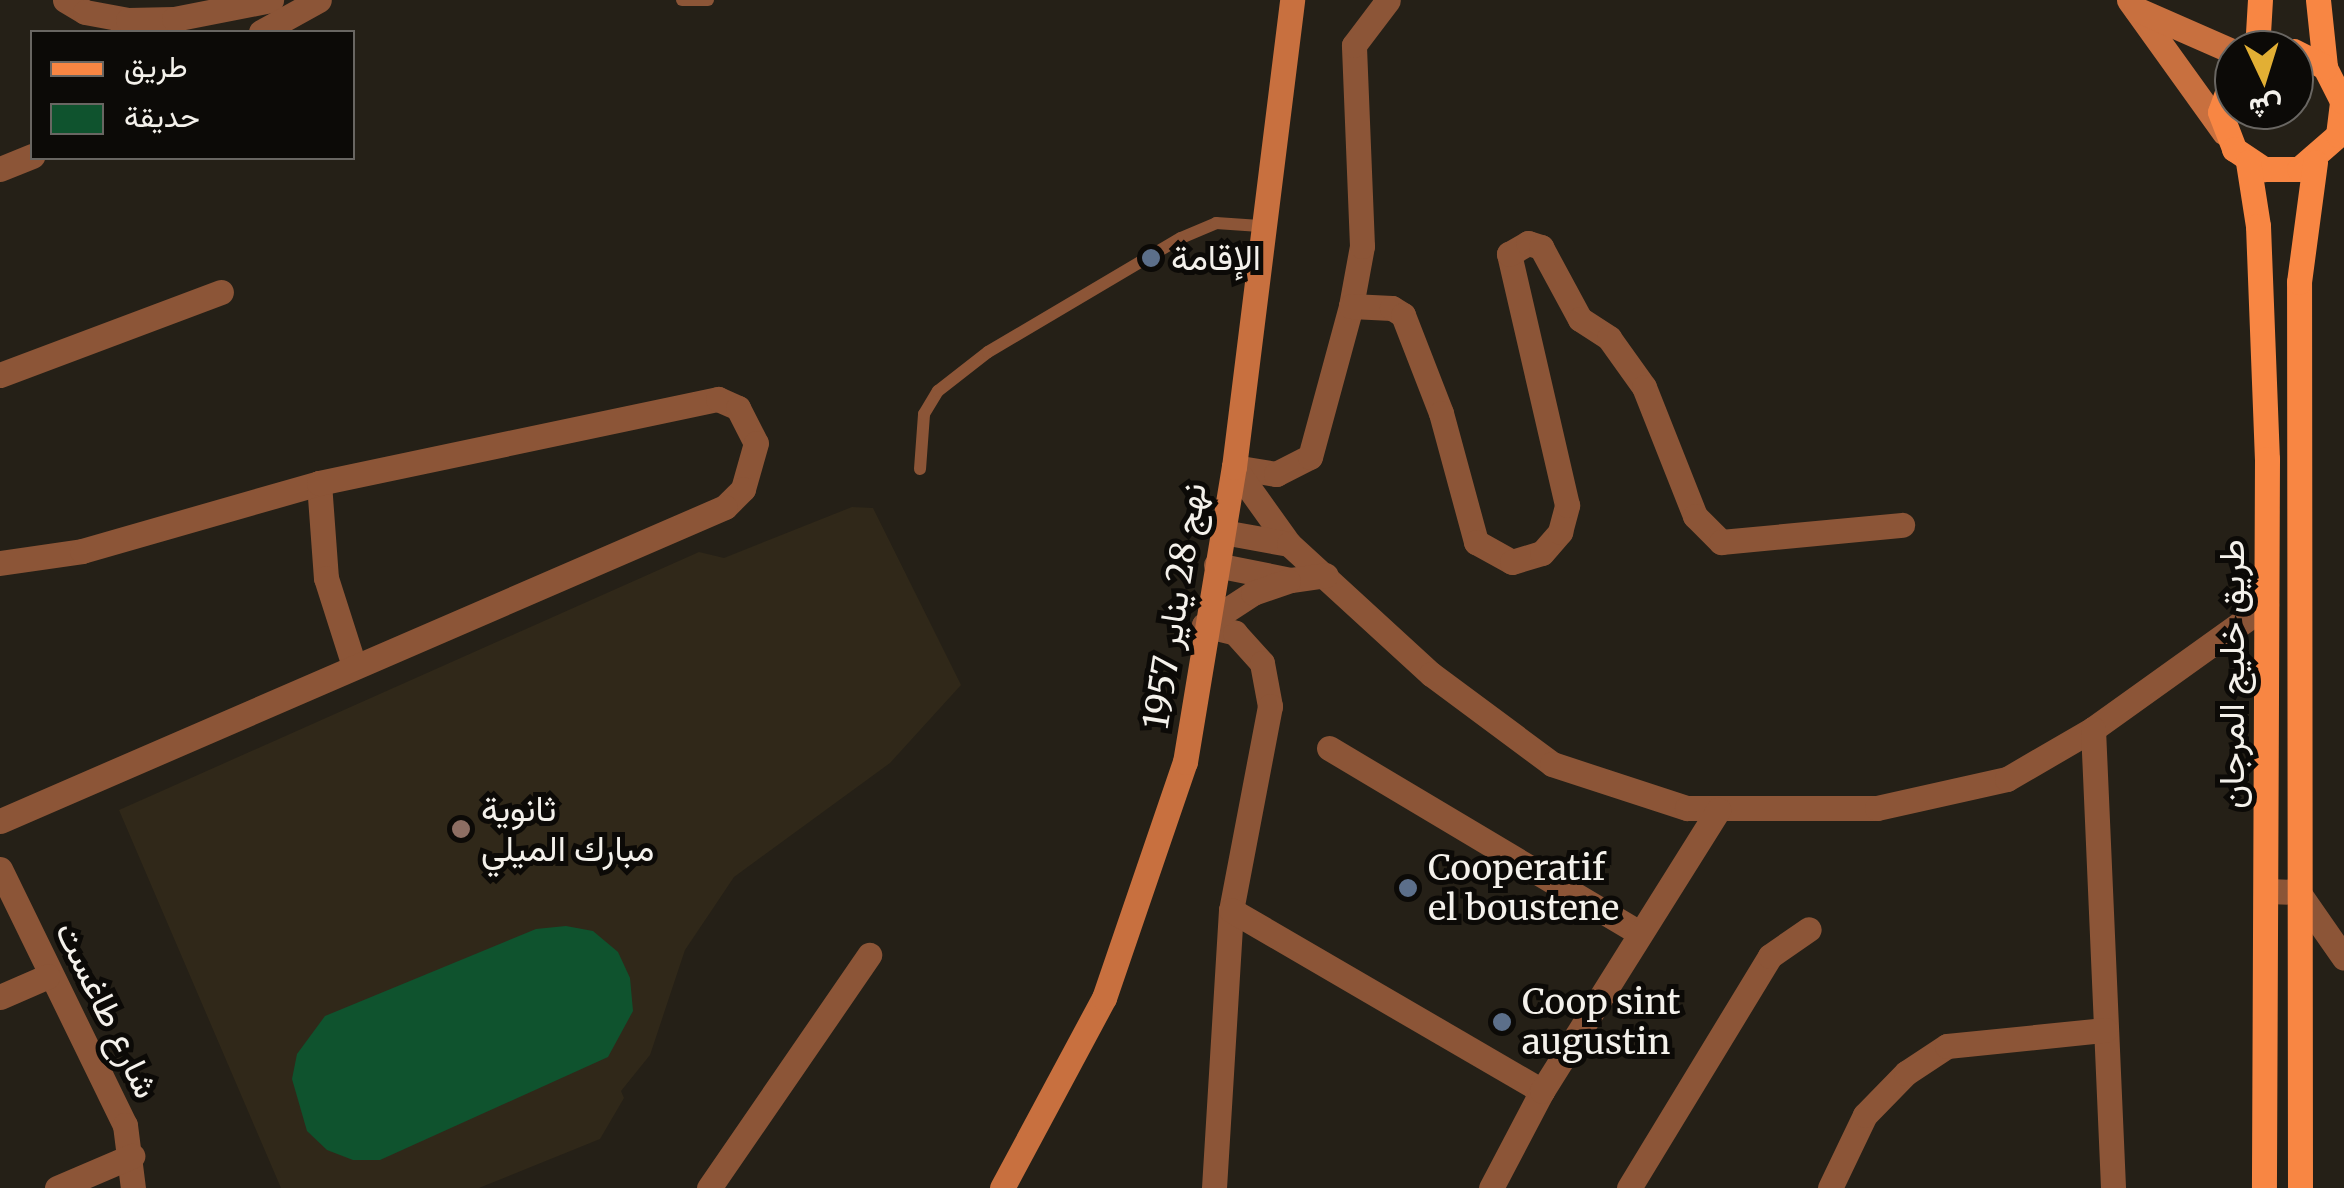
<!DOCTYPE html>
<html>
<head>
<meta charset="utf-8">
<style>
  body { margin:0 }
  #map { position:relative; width:2344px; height:1188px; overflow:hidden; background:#252017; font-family:Merriweather,Vazirmatn,serif }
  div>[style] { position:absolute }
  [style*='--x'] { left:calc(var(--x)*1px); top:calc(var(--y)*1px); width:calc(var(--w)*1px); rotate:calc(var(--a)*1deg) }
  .built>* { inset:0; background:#302819 }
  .green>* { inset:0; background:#0f532e }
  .lane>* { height:12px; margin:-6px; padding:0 6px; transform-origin:6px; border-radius:6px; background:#8c5537 }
  .street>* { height:25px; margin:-12.5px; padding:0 12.5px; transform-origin:12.5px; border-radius:12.5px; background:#8c5537 }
  .secondary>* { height:25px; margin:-12.5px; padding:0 12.5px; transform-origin:12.5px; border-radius:12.5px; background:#c8703f }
  .primary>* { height:25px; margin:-12.5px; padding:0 12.5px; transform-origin:12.5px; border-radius:12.5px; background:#f88643 }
  .dots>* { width:28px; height:28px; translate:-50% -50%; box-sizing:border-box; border:5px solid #0c0a07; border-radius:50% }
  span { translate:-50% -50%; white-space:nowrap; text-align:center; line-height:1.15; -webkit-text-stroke:10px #0c0a07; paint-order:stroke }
  .poi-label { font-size:35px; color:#f4f1eb }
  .left { translate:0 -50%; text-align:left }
  .street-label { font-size:35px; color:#f4f1eb }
  .legend { position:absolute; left:30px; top:30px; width:325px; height:130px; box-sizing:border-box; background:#0c0a07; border:2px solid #696662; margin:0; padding:12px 18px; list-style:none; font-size:30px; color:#f4f1eb }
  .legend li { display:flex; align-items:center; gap:20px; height:50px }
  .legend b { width:50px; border:2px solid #696662 }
  .north { position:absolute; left:2214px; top:30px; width:100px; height:100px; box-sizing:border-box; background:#0c0a07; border:2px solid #696662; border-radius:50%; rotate:176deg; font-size:28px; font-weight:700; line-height:40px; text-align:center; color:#f4f1eb }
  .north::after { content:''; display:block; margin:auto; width:35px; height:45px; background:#e2af34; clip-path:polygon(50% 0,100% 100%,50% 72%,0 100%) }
</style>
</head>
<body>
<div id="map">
  <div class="built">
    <div style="clip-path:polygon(852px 507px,873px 508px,961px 685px,890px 763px,734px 877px,685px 950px,650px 1055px,621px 1091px,624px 1098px,600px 1139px,479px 1188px,281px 1188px,119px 810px,699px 552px,724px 558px)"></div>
  </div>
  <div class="green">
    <div style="clip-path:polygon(566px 926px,593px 931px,618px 952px,630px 978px,633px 1011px,608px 1057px,380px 1160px,353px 1160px,327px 1150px,307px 1131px,292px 1079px,297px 1054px,325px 1016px,536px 929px)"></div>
  </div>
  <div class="lane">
    <div style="--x:682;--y:0;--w:26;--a:0"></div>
    <div style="--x:920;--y:469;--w:55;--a:-85.8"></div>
    <div style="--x:924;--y:414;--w:27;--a:-59"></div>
    <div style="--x:938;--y:391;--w:63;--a:-38"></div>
    <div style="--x:988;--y:352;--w:224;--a:-30.6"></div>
    <div style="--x:1181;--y:238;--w:38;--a:-23"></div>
    <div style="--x:1216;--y:223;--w:44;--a:3.9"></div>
  </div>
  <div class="street">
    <div style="--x:65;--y:0;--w:23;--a:31"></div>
    <div style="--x:85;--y:12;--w:44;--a:10.5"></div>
    <div style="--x:128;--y:20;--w:46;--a:-1.2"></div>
    <div style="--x:174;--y:19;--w:99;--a:-11.1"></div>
    <div style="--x:261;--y:32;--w:66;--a:-28.9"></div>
    <div style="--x:0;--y:169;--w:35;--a:-22"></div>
    <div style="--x:1351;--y:306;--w:61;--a:-79.6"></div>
    <div style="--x:1362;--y:246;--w:201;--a:-92.3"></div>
    <div style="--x:1354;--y:45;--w:56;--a:-52.9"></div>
    <div style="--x:0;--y:375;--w:236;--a:-20.6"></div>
    <div style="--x:1234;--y:467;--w:43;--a:9.5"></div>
    <div style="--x:1276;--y:474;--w:38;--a:-27"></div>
    <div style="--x:1310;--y:457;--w:156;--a:-74.8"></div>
    <div style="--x:1351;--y:306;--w:41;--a:2.8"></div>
    <div style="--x:1392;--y:308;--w:13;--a:32"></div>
    <div style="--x:1403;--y:315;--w:105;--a:68.8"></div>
    <div style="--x:1441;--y:413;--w:134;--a:74.8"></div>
    <div style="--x:1476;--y:542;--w:41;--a:29.1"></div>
    <div style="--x:1512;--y:562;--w:31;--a:-17"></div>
    <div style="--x:1542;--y:553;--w:28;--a:-49"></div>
    <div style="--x:1560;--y:532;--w:28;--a:-75"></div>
    <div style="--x:1567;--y:505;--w:258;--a:-103"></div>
    <div style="--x:1509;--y:254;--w:22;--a:-30"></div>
    <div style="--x:1528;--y:243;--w:14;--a:17"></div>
    <div style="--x:1541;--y:247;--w:82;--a:61.6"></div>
    <div style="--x:1580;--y:319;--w:35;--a:33"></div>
    <div style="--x:1609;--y:338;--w:60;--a:54.5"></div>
    <div style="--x:1644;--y:387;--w:139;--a:68.4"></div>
    <div style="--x:1695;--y:516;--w:37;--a:45"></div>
    <div style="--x:1721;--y:542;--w:182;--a:-5.4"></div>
    <div style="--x:1234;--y:467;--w:95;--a:54.5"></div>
    <div style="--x:319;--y:483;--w:95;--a:85.8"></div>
    <div style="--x:326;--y:578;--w:92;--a:72.3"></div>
    <div style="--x:1223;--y:532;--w:67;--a:10.3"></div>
    <div style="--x:1289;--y:544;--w:193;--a:42.5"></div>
    <div style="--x:1431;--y:674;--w:151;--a:36.6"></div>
    <div style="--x:1552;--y:764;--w:142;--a:18.1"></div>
    <div style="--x:1687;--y:808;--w:190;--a:0"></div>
    <div style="--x:1877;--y:808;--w:133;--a:-12.6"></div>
    <div style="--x:2007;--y:779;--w:99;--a:-30.2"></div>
    <div style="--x:2093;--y:729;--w:213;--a:-35.6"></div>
    <div style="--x:0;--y:563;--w:83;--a:-8.3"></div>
    <div style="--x:82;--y:551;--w:247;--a:-16"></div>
    <div style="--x:319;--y:483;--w:408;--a:-11.9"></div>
    <div style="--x:718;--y:399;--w:22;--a:24"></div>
    <div style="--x:738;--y:408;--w:39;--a:63"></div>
    <div style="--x:756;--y:443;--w:48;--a:105.8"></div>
    <div style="--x:743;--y:489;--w:25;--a:135"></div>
    <div style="--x:725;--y:507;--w:790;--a:156.58"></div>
    <div style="--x:1216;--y:565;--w:76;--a:11.3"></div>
    <div style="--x:1291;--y:580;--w:35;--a:-8"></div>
    <div style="--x:1204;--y:625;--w:32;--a:14"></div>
    <div style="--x:1235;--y:633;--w:40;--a:48"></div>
    <div style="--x:1262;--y:663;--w:44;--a:79.5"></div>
    <div style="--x:1270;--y:706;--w:208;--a:100.8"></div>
    <div style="--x:1231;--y:910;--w:279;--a:93.5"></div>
    <div style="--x:1204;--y:625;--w:59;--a:-33.1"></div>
    <div style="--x:1253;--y:593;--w:37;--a:-19"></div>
    <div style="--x:2093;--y:729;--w:459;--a:87.5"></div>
    <div style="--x:1329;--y:748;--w:360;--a:30.8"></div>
    <div style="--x:0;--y:869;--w:285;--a:64"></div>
    <div style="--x:125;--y:1125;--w:64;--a:82.8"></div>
    <div style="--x:2268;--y:891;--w:30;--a:2"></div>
    <div style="--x:2298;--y:892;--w:80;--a:55.1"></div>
    <div style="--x:1231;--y:910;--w:360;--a:30.2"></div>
    <div style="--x:0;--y:997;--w:52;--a:-23.6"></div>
    <div style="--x:57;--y:1188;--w:82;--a:-23.1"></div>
    <div style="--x:709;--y:1188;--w:283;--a:-55.5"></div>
    <div style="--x:1491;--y:1188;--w:110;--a:-62.3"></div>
    <div style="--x:1542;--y:1091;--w:332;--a:-57.9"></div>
    <div style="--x:1629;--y:1188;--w:271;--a:-58.7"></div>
    <div style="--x:1770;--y:956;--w:47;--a:-34.7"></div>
    <div style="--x:1830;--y:1188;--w:81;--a:-64.4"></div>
    <div style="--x:1865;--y:1115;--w:59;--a:-45.7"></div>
    <div style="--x:1906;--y:1073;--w:49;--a:-33.4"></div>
    <div style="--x:1947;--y:1046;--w:159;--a:-5.8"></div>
  </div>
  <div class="secondary">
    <div style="--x:2129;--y:0;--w:163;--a:54.3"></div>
    <div style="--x:2136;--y:9;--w:107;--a:23.7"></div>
    <div style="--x:1002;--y:1188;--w:216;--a:-61.8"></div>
    <div style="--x:1104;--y:998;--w:250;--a:-71.1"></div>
    <div style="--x:1185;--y:762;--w:299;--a:-80.6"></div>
    <div style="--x:1234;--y:467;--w:471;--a:-82.9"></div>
  </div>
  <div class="primary">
    <div style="--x:2318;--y:0;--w:67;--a:84"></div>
    <div style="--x:2257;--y:50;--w:50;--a:-86.6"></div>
    <div style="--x:2234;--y:73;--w:41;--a:109.7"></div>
    <div style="--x:2220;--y:112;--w:40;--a:69"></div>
    <div style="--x:2234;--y:149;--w:36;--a:34"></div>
    <div style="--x:2264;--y:169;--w:35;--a:0"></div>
    <div style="--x:2299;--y:169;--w:52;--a:-41.1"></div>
    <div style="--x:2338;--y:135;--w:34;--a:-83"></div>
    <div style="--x:2342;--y:101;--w:38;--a:-117"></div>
    <div style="--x:2325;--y:67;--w:35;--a:-153"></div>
    <div style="--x:2248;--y:162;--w:65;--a:81.1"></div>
    <div style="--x:2258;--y:226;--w:233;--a:87.8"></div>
    <div style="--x:2267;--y:459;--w:729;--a:90.24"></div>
    <div style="--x:2300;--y:1188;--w:906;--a:-90.06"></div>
    <div style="--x:2299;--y:282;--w:121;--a:-82.4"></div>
  </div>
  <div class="dots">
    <div style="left:1151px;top:258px;background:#5c6f8a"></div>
    <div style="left:461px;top:829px;background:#8d6e63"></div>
    <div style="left:1408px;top:888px;background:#5c6f8a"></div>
    <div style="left:1502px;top:1022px;background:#5c6f8a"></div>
  </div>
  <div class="poi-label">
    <span class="left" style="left:1171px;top:258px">الإقامة</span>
    <span class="left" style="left:481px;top:829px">ثانوية<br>مبارك الميلي</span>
    <span class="left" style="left:1428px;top:888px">Cooperatif<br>el boustene</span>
    <span class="left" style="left:1522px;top:1022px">Coop sint<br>augustin</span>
  </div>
  <div class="street-label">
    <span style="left:1175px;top:606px;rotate:-81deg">نهج 28 يناير 1957</span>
    <span style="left:2232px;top:674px;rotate:-90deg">طريق خليج المرجان</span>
    <span style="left:107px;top:1010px;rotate:64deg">شارع طاغست</span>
  </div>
  <ul class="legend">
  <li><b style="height:12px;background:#f88643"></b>طريق</li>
  <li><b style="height:28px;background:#0f532e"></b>حديقة</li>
  </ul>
  <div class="north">ش</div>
</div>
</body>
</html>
